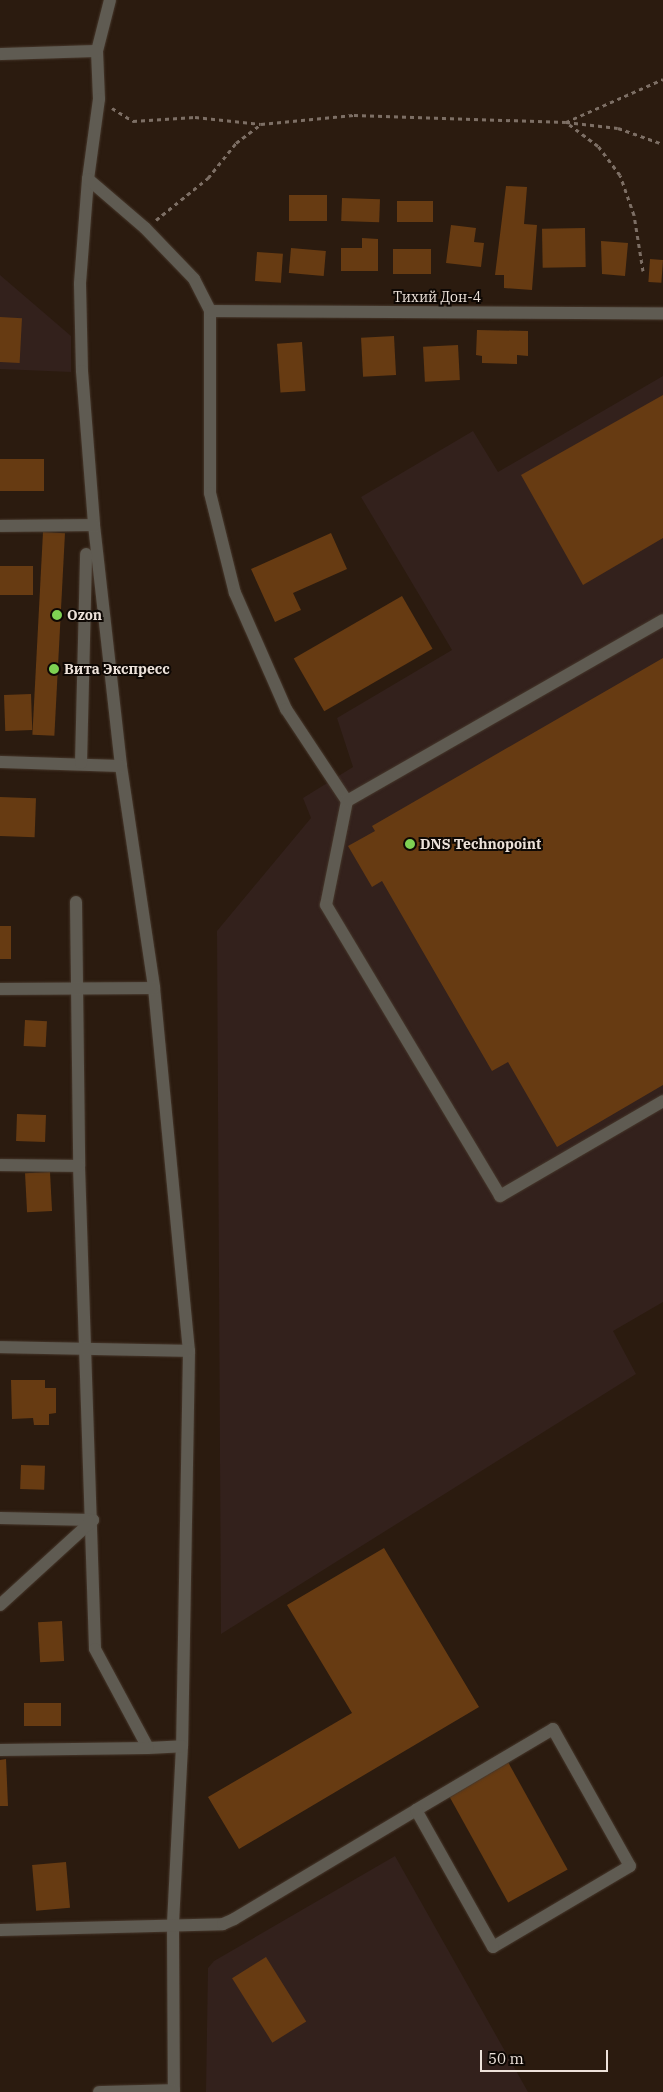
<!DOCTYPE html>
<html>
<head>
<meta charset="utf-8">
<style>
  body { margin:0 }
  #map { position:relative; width:663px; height:2092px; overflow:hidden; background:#2b1b0f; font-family:"IBM Plex Serif",serif }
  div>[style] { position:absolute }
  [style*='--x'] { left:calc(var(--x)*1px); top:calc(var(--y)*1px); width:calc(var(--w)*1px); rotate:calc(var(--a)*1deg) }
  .industrial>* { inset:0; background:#33211c }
  .building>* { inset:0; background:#673b12; transform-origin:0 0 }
  .path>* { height:3px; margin-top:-1.5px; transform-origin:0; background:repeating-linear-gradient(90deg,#7d6f65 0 4px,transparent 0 8px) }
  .roads { filter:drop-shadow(0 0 1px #46372b) drop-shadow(0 0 1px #46372b) }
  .minor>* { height:12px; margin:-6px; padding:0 6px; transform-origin:6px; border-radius:6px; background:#5f5b52 }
  .dots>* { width:14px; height:14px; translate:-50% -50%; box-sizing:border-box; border:2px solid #0e0804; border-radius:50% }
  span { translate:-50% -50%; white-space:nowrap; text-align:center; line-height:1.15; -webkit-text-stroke:4px #0e0804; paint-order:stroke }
  .street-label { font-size:14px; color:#ede2da }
  .poi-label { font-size:14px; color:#ede2da; font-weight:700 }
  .left { translate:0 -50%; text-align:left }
  .scale { position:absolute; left:480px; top:2050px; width:128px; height:22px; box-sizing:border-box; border:2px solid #ede2da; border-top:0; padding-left:6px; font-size:15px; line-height:18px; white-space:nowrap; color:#ede2da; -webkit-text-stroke:4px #0e0804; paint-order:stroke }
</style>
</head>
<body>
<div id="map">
  <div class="industrial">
    <div style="clip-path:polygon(0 275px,71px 336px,71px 372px,0 369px)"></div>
    <div style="clip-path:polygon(663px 376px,663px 1302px,613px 1331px,636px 1374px,221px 1634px,217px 931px,311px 818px,303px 798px,353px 767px,337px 718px,452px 650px,361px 497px,473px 431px,498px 472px)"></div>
    <div style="clip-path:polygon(395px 1856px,528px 2092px,206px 2092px,208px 1968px,214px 1961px)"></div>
  </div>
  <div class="building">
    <div style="clip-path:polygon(506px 186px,527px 187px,524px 224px,537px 225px,532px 290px,504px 288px,504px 275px,495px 275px)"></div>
    <div style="left:327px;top:195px;width:26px;height:38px;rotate:90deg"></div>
    <div style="left:342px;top:198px;width:38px;height:23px;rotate:2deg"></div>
    <div style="left:397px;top:201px;width:36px;height:21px"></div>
    <div style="clip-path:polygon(451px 225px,476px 228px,474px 242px,484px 243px,481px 267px,446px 263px)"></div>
    <div style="left:585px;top:228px;width:39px;height:43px;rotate:89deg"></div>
    <div style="clip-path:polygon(362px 238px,378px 239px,378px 271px,341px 271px,341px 248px,362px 248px)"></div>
    <div style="clip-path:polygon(601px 241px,628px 243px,625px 276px,602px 274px)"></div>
    <div style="left:291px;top:248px;width:35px;height:25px;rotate:5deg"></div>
    <div style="left:393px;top:249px;width:38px;height:25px"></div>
    <div style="left:257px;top:252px;width:26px;height:29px;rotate:4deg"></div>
    <div style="left:650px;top:259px;width:13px;height:23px;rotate:4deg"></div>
    <div style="left:0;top:317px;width:22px;height:45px;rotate:3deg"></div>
    <div style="clip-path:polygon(477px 330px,528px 331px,528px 356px,517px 355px,517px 364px,482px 363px,482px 356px,476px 355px)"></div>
    <div style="left:394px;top:336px;width:39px;height:33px;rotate:87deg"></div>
    <div style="left:302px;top:342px;width:49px;height:25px;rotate:86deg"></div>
    <div style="left:458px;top:345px;width:35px;height:35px;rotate:87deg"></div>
    <div style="clip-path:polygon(663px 395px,663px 538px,583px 585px,521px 475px)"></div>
    <div style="left:0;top:459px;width:44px;height:32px"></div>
    <div style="left:43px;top:532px;width:22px;height:203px;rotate:3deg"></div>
    <div style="clip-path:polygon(331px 533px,347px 569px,293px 593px,301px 610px,275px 622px,251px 569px)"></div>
    <div style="left:0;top:566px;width:33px;height:29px"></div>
    <div style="left:402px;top:596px;width:61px;height:125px;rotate:60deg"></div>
    <div style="clip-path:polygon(663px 658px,663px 1085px,557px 1147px,508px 1062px,492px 1071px,382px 881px,372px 887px,348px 846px,375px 831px,372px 826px)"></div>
    <div style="left:31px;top:694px;width:36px;height:27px;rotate:88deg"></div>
    <div style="left:0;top:797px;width:36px;height:39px;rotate:2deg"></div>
    <div style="left:0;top:926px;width:11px;height:33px"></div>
    <div style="left:25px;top:1020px;width:22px;height:26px;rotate:3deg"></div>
    <div style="left:17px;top:1114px;width:29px;height:27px;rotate:2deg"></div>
    <div style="left:50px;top:1172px;width:39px;height:25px;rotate:87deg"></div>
    <div style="clip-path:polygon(11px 1380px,45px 1380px,45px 1388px,56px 1388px,56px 1413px,49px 1414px,49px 1425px,34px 1425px,33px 1418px,12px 1419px)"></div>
    <div style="left:21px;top:1465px;width:24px;height:24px;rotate:2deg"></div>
    <div style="clip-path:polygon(384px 1548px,479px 1707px,239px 1849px,208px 1797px,352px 1713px,287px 1605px)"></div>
    <div style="left:62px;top:1621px;width:40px;height:24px;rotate:87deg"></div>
    <div style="left:24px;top:1703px;width:37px;height:23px"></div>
    <div style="clip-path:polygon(6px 1759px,8px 1806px,0 1806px,0 1760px)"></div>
    <div style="left:508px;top:1762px;width:123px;height:68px;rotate:61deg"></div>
    <div style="left:66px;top:1862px;width:46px;height:34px;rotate:85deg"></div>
    <div style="left:266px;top:1957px;width:76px;height:40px;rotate:58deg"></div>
  </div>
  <div class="path">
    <div style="--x:112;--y:108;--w:25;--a:32"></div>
    <div style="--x:133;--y:121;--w:62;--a:-3.7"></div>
    <div style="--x:195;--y:117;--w:66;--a:6.1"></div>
    <div style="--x:261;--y:124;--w:93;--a:-5.5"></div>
    <div style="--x:354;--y:115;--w:212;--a:1.9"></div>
    <div style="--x:566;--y:122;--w:52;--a:6.6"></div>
    <div style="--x:618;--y:128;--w:48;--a:19.6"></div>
    <div style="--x:156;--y:220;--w:67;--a:-38.9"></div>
    <div style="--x:208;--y:178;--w:45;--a:-51.3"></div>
    <div style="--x:236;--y:143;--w:31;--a:-37"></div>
    <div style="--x:643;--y:271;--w:57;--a:-99.1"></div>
    <div style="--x:634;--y:215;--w:42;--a:-109.3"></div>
    <div style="--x:620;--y:175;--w:36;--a:-127"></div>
    <div style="--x:598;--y:146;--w:40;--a:-143"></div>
    <div style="--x:566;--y:122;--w:106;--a:-23.9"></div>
  </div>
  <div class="roads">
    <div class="minor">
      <div style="--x:110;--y:0;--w:53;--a:104.3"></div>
      <div style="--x:97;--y:51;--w:48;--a:87.6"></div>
      <div style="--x:99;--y:99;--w:81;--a:97.8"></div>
      <div style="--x:88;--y:179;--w:105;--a:94.4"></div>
      <div style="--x:80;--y:284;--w:87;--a:88.7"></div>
      <div style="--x:82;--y:371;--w:154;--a:85.5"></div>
      <div style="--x:94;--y:525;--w:243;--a:83.6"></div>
      <div style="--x:121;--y:766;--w:224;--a:81.5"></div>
      <div style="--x:154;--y:988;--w:365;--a:84.5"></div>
      <div style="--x:189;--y:1351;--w:395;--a:91"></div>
      <div style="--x:182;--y:1746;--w:179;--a:92.9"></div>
      <div style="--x:173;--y:1925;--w:167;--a:89.7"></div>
      <div style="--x:0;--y:54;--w:97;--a:-1.8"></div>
      <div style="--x:88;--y:179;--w:75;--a:40.7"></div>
      <div style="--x:145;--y:228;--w:71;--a:46.1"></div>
      <div style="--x:194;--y:279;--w:36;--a:63"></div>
      <div style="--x:210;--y:311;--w:182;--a:90"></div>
      <div style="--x:210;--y:493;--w:103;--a:76"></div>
      <div style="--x:235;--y:593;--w:127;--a:66.3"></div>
      <div style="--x:286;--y:709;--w:110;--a:56.5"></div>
      <div style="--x:347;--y:801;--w:106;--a:101.4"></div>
      <div style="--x:326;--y:905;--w:339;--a:59.1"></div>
      <div style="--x:500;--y:1196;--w:189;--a:-30.2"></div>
      <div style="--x:210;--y:311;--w:453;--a:0.3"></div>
      <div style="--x:0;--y:526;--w:94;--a:-0.6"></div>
      <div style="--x:0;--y:762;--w:121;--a:1.9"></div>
      <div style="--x:81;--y:763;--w:209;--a:-88.6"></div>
      <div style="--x:347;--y:801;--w:364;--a:-29.8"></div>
      <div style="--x:76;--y:902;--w:264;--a:89.3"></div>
      <div style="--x:79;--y:1166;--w:483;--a:88.1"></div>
      <div style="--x:95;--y:1649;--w:112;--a:61.8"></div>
      <div style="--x:148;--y:1748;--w:34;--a:-3"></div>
      <div style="--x:0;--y:989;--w:154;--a:-0.4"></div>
      <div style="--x:0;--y:1165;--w:79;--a:0.7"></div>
      <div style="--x:0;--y:1347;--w:189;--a:1.2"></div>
      <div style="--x:0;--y:1518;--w:93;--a:1.2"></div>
      <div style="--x:0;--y:1605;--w:126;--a:-42.4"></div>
      <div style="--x:0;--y:1750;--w:148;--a:-0.8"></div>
      <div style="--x:0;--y:1930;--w:223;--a:-1.5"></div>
      <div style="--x:223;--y:1924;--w:12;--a:-24"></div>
      <div style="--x:234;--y:1919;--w:212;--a:-30.9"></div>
      <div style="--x:416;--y:1810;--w:159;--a:-30.6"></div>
      <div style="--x:553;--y:1729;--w:157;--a:60.7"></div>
      <div style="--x:630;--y:1866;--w:159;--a:149.4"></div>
      <div style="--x:493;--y:1947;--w:157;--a:-119.3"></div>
      <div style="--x:99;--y:2092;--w:75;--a:-1.5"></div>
    </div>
  </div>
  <div class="dots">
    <div style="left:57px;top:615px;background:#7ed153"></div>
    <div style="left:54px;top:669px;background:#7ed153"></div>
    <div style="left:410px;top:844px;background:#7ed153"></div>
  </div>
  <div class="street-label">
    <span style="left:437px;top:297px">Тихий Дон-4</span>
  </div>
  <div class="poi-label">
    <span class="left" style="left:67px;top:615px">Ozon</span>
    <span class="left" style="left:64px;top:669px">Вита Экспресс</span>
    <span class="left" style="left:420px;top:844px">DNS Technopoint</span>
  </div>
  <div class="scale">50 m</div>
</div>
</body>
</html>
